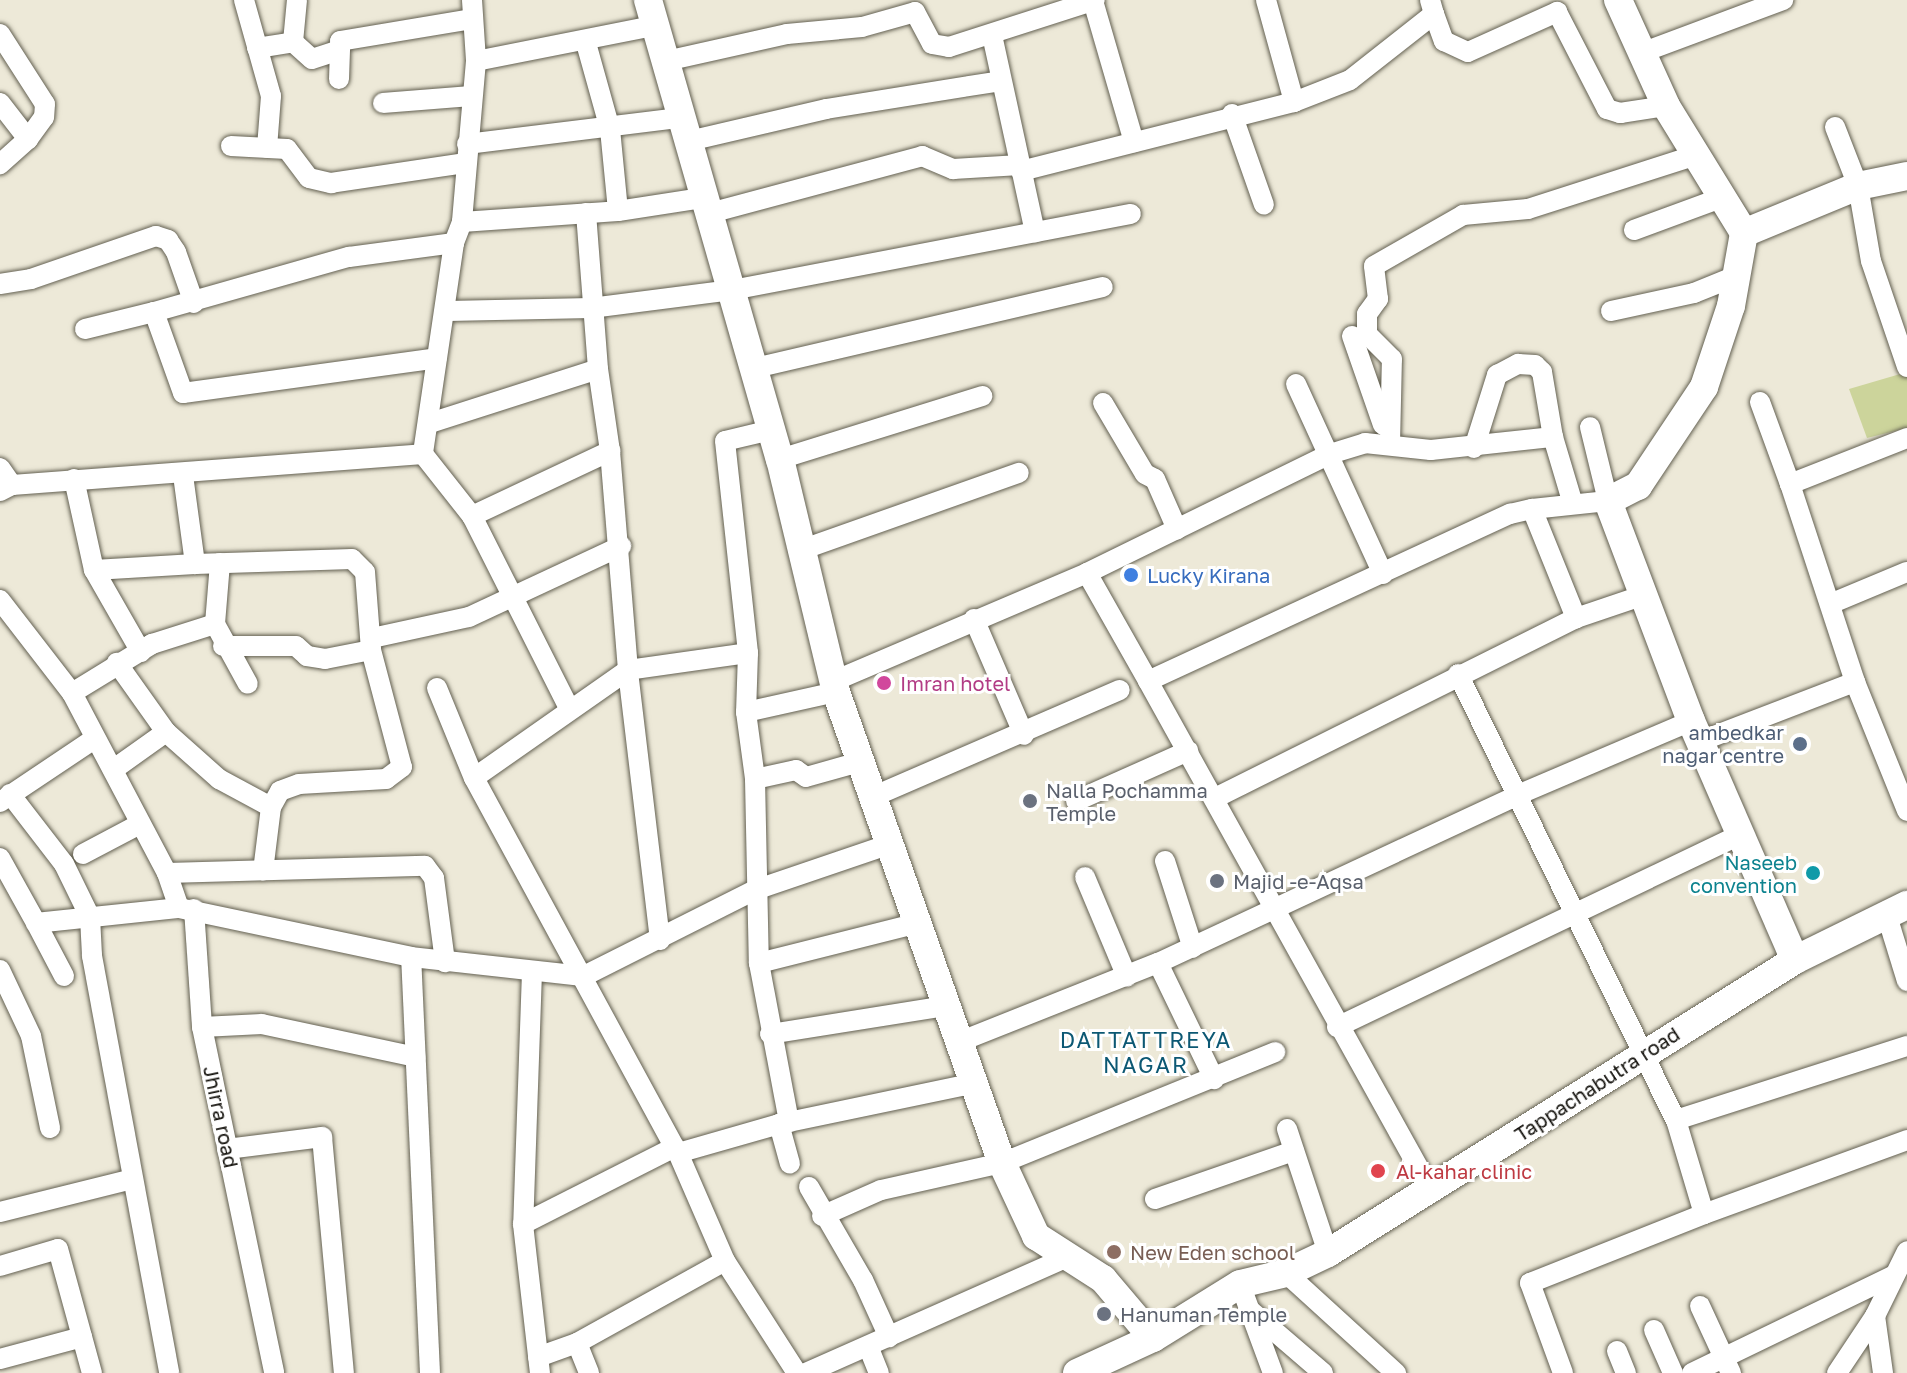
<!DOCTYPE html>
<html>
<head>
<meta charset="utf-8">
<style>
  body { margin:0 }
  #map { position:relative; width:1907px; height:1373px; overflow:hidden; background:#ede9d8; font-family:"Golos Text",sans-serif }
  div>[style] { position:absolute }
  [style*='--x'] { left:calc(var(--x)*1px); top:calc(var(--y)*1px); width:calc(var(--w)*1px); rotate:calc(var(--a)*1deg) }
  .green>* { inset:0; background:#ccd49b }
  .roads { filter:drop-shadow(0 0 2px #636051) drop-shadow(0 0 2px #636051) }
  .street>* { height:20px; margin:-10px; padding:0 10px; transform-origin:10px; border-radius:10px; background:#fff }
  .secondary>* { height:28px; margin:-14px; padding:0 14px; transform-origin:14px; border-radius:14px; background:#fff }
  .dots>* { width:22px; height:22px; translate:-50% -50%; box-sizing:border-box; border:4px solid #fff; border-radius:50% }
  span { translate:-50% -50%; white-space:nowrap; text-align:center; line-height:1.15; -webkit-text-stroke:6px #fff; paint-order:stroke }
  .shop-label { font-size:20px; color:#366cbe }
  .left { translate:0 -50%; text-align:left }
  .hotel-label { font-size:20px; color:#b23c85 }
  .service-label { font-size:20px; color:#4e5e75 }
  .right { translate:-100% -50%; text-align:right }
  .worship-label { font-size:20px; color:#5b616d }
  .culture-label { font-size:20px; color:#0d838f }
  .street-label { font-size:20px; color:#12100b }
  .health-label { font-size:20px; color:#be3a42 }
  .education-label { font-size:20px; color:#785e54 }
  .neighbourhood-label { font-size:22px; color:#0c5873; letter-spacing:2px }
</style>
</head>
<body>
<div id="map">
  <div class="green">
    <div style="clip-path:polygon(1907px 372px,1907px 428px,1867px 438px,1849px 389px)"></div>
  </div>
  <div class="roads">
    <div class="street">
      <div style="--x:244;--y:0;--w:100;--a:74.3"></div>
      <div style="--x:271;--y:96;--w:52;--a:94.4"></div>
      <div style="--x:472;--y:0;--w:61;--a:86.2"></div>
      <div style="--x:476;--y:61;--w:162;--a:95"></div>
      <div style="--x:462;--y:222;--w:22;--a:111"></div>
      <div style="--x:454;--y:243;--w:213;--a:98.4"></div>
      <div style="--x:423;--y:454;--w:79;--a:51.7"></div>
      <div style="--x:472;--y:516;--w:153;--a:-25.2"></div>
      <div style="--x:610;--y:451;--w:220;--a:85.3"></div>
      <div style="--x:628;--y:670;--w:188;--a:145"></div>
      <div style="--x:1266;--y:0;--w:106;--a:74.6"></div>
      <div style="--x:1093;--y:1;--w:147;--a:73.8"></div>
      <div style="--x:1434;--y:14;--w:29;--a:70"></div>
      <div style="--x:1444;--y:41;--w:26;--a:25"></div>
      <div style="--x:1468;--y:52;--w:98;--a:-24.2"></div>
      <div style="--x:1557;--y:12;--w:109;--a:62.7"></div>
      <div style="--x:1607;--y:109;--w:14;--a:17"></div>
      <div style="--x:1620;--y:113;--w:47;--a:-8.7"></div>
      <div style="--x:0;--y:34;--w:83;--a:57.3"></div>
      <div style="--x:45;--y:104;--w:13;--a:94"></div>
      <div style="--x:44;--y:117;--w:27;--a:126"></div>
      <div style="--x:28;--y:139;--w:38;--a:138"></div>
      <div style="--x:992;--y:35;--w:202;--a:77.7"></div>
      <div style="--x:293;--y:42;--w:42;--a:-84.6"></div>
      <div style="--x:586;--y:43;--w:89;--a:74.4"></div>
      <div style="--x:610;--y:129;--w:82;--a:84.4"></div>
      <div style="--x:257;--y:48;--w:36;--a:-9"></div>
      <div style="--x:293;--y:42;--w:25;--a:42"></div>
      <div style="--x:312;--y:59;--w:25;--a:-18"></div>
      <div style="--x:1641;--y:53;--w:152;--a:-20.5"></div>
      <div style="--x:476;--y:61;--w:186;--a:-11.2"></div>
      <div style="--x:666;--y:61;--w:124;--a:-12.6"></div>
      <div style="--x:787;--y:34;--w:75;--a:-5.3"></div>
      <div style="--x:862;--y:27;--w:55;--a:-15.8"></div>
      <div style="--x:915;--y:12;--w:36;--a:62"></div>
      <div style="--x:932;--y:44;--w:17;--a:10"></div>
      <div style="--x:949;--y:47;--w:153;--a:-17.8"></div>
      <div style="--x:339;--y:79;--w:38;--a:-88"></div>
      <div style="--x:340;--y:41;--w:133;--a:-9.5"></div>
      <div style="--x:0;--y:103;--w:46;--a:52.1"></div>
      <div style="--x:383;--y:103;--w:88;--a:-4.5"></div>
      <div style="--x:1232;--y:114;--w:96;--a:70.6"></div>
      <div style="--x:1835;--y:127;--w:63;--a:68.7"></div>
      <div style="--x:1858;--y:186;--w:76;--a:80.2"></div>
      <div style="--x:1871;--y:261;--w:112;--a:71.2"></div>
      <div style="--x:689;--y:141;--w:141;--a:-13.1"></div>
      <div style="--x:826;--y:109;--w:177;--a:-9.1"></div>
      <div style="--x:467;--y:144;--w:214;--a:-7"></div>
      <div style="--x:231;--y:146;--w:56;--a:3.1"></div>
      <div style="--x:287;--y:149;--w:36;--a:53"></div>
      <div style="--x:309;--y:178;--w:23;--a:13"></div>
      <div style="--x:331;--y:183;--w:135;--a:-8.5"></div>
      <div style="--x:1021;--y:171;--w:282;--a:-14.2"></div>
      <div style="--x:1294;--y:102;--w:60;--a:-21.4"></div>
      <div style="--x:1350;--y:80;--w:107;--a:-38.2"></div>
      <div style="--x:1434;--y:14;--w:15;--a:-106"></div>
      <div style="--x:586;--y:213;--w:156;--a:85.6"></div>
      <div style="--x:710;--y:213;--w:220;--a:-15"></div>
      <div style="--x:922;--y:156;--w:34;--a:23"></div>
      <div style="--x:953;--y:169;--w:67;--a:-3.4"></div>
      <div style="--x:462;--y:222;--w:156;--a:-4"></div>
      <div style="--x:618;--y:211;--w:85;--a:-8.8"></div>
      <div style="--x:1634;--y:230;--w:93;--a:-20.2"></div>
      <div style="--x:0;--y:284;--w:31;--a:-9"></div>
      <div style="--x:31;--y:279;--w:132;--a:-19"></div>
      <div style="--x:156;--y:236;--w:13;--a:18"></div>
      <div style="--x:168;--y:240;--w:14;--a:56"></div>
      <div style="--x:176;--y:252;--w:54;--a:70.6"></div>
      <div style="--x:448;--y:311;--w:143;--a:-1.2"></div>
      <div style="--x:591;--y:308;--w:142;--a:-7.3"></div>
      <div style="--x:732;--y:290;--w:406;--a:-10.8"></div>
      <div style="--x:1611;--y:311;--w:85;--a:-12.2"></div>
      <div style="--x:1694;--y:293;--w:45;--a:-22"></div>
      <div style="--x:154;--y:312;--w:203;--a:-15.8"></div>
      <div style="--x:349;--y:257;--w:106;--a:-7.6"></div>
      <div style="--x:85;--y:329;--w:71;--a:-13.8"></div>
      <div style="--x:154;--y:312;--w:86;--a:70.3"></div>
      <div style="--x:183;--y:393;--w:256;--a:-7.8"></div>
      <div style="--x:1352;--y:336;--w:94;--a:70.8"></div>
      <div style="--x:755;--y:368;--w:357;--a:-13.1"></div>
      <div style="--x:1296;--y:384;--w:209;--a:65.4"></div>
      <div style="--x:1760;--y:402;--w:87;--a:69.9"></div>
      <div style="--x:1103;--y:403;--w:82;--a:59.4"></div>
      <div style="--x:1145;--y:474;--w:11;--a:27"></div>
      <div style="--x:1155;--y:479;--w:55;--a:66.3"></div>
      <div style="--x:430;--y:423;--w:176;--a:-17.8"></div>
      <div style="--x:598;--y:369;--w:83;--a:81.7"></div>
      <div style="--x:771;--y:430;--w:47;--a:166.6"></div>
      <div style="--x:725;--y:441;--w:213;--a:83.8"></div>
      <div style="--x:748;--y:653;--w:59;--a:91.9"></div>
      <div style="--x:746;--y:712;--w:68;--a:82.3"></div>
      <div style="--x:755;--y:779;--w:184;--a:88.8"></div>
      <div style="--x:759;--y:963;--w:162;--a:79.3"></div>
      <div style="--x:1907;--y:438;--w:126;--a:158.5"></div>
      <div style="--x:1790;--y:484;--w:208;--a:71.8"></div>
      <div style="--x:1855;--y:682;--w:139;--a:68"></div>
      <div style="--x:1390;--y:444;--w:85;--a:-88.7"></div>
      <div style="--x:1392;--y:359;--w:35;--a:-135"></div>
      <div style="--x:1367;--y:334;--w:20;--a:-90"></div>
      <div style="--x:1367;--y:314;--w:19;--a:-54"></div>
      <div style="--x:1378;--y:299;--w:33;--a:-97"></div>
      <div style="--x:1374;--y:266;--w:103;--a:-29.8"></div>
      <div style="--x:1463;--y:215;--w:65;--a:-5.3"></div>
      <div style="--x:1528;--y:209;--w:173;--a:-17.8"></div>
      <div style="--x:1474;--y:448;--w:77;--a:-72.5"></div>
      <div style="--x:1497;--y:375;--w:24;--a:-28"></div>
      <div style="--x:1518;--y:364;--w:17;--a:3"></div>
      <div style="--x:1535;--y:365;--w:10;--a:45"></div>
      <div style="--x:1542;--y:372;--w:66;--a:80.4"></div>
      <div style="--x:780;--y:459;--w:212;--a:-17.3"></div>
      <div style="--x:0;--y:468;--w:21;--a:55"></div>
      <div style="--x:183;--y:475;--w:90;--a:82.3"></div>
      <div style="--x:195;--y:564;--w:157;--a:-1.8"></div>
      <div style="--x:352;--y:559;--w:18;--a:45"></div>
      <div style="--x:365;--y:572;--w:78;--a:85.6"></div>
      <div style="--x:371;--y:650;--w:121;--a:75.2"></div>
      <div style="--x:402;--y:767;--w:20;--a:143"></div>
      <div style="--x:386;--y:779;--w:87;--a:176.7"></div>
      <div style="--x:299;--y:784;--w:20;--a:160"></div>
      <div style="--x:280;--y:791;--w:18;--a:119"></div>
      <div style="--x:271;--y:807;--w:64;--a:97.1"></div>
      <div style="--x:74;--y:479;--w:93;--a:77.6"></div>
      <div style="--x:0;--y:491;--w:13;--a:-27"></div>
      <div style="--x:12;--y:485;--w:412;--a:-4.3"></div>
      <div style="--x:1532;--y:509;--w:76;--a:-6"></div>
      <div style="--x:1608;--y:501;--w:76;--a:-103.7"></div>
      <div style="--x:472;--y:516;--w:217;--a:63.2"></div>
      <div style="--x:801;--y:550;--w:231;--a:-19.5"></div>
      <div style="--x:220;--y:563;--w:61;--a:94.7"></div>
      <div style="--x:215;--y:624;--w:68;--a:61.2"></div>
      <div style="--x:1087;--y:573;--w:271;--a:-26.1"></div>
      <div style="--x:1330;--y:454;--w:37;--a:-17"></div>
      <div style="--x:1365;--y:443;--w:66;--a:6.1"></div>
      <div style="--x:1431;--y:450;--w:123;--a:-6.1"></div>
      <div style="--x:1553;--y:437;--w:70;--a:73.4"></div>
      <div style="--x:0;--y:600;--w:118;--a:52.3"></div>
      <div style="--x:72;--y:693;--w:204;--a:62.2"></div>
      <div style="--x:167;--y:873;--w:37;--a:71"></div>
      <div style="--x:179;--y:908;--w:237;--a:11.9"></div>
      <div style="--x:1830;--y:604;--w:83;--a:-22.6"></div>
      <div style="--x:974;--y:619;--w:126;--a:66.7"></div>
      <div style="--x:372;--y:638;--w:99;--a:-12.2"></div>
      <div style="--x:469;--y:617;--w:168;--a:-25"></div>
      <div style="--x:223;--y:646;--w:73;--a:0"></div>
      <div style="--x:296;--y:646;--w:15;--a:42"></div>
      <div style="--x:307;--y:656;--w:18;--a:9"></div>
      <div style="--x:325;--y:659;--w:47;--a:-11.1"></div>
      <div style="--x:141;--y:652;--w:95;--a:-119.8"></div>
      <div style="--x:94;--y:570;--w:101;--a:-3.4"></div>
      <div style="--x:1458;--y:674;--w:496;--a:64"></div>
      <div style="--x:1676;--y:1120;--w:98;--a:73.4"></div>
      <div style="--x:1704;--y:1214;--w:216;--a:-20"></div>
      <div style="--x:834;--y:681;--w:275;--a:-23.1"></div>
      <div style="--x:1087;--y:573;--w:124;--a:60.5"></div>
      <div style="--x:1148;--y:681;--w:399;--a:-24.8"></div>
      <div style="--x:1510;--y:514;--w:23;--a:-13"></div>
      <div style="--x:1532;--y:509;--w:118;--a:68"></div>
      <div style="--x:1148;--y:681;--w:585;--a:60.94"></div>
      <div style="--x:437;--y:688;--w:97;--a:67.7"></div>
      <div style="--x:474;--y:778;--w:427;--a:61.5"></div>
      <div style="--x:678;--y:1153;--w:105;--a:-16"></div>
      <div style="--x:779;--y:1124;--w:200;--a:-11.8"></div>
      <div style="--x:72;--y:693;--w:94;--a:-31.5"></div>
      <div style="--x:152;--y:644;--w:66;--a:-17.6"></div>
      <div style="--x:746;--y:712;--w:92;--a:-12.5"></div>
      <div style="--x:166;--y:732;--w:71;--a:41.6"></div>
      <div style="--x:219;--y:779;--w:59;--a:28.3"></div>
      <div style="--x:1701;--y:741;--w:165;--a:-21"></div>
      <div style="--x:114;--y:769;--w:64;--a:-35.4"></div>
      <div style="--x:166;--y:732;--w:85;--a:-125.4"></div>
      <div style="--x:755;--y:779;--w:42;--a:-12.4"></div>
      <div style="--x:796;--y:770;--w:12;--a:35"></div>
      <div style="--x:806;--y:777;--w:55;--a:-15.8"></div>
      <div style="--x:10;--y:794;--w:88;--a:52.4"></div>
      <div style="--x:64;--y:864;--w:59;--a:63.9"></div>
      <div style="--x:90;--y:917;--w:39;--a:87"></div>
      <div style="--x:92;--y:956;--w:424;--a:79.5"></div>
      <div style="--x:870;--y:798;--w:272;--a:-23.4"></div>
      <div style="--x:1215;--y:798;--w:403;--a:-26.5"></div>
      <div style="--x:1576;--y:618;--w:72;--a:-18.7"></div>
      <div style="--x:1076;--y:801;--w:123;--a:-24.1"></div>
      <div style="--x:0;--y:802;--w:113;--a:-33.8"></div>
      <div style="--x:83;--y:854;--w:64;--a:-27.8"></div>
      <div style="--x:0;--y:858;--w:74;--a:61"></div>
      <div style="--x:1165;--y:861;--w:91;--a:72.2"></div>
      <div style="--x:167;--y:873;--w:258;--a:-1.6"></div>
      <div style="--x:425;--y:866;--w:15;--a:53"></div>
      <div style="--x:434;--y:878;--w:85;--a:82.5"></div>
      <div style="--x:1085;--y:877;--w:108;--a:67.2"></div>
      <div style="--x:194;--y:909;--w:118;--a:86.1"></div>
      <div style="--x:202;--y:1027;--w:353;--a:78.2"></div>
      <div style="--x:1887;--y:916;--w:68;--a:72.9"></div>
      <div style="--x:660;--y:940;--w:272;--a:-96.8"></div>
      <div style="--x:628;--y:670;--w:121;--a:-8.1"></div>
      <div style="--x:759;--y:963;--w:160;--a:-14.1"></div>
      <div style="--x:1158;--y:963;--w:129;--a:64.2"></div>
      <div style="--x:0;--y:970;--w:73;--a:64.8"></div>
      <div style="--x:31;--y:1036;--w:94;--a:78.3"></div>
      <div style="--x:532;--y:972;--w:252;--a:92"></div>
      <div style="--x:523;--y:1224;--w:150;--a:83.5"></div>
      <div style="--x:64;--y:976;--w:60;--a:-117.8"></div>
      <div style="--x:36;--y:923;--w:144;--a:-6"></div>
      <div style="--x:202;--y:1027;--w:60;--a:-2.9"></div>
      <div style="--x:262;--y:1024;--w:157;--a:12.1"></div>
      <div style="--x:1337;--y:1027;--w:448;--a:-25.5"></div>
      <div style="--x:770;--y:1034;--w:177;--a:-9.1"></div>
      <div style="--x:959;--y:1042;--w:214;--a:-21.7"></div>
      <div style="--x:1158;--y:963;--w:400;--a:-25"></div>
      <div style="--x:1520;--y:794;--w:186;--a:-23.1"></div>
      <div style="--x:1676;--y:1120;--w:243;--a:-17.8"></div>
      <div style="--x:779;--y:1124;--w:41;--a:74.6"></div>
      <div style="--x:1287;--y:1129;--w:131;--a:71.7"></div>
      <div style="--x:227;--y:1149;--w:96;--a:-7.2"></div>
      <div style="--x:322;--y:1137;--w:237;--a:84.7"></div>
      <div style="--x:809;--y:1187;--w:108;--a:59.9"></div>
      <div style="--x:863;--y:1280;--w:63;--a:65.5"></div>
      <div style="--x:1155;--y:1199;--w:147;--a:-19.1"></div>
      <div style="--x:0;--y:1212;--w:136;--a:-14"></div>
      <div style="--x:822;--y:1216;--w:64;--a:-23.8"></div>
      <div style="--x:881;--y:1190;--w:124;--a:-12.6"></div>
      <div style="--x:1002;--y:1163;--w:295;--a:-22.1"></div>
      <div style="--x:523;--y:1224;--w:170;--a:-26.9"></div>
      <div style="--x:725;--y:1261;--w:133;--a:57.3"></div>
      <div style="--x:0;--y:1266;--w:60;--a:-16.3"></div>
      <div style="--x:58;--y:1249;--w:129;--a:74.7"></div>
      <div style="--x:1286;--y:1273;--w:149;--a:42.3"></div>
      <div style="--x:1240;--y:1284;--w:95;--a:69.7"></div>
      <div style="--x:1700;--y:1306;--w:74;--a:65.2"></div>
      <div style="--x:1251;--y:1311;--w:95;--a:40.7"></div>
      <div style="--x:1875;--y:1316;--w:58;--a:82"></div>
      <div style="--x:1654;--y:1330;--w:47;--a:66.2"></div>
      <div style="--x:577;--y:1343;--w:32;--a:68"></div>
      <div style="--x:868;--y:1346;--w:29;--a:68"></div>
      <div style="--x:1617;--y:1351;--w:24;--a:68"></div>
      <div style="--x:538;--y:1357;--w:41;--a:-19.7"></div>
      <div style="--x:577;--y:1343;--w:169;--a:-29"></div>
      <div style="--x:725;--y:1261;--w:118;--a:-113.5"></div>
      <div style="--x:0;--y:1359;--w:85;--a:-15"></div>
      <div style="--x:430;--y:1373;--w:416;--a:-92.6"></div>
      <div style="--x:411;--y:957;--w:174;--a:6.3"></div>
      <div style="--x:584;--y:976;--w:191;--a:-26.7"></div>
      <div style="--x:755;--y:890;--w:139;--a:-18.8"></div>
      <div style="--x:806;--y:1373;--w:287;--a:-23.9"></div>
      <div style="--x:1563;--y:1373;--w:96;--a:-110.1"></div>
      <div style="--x:1530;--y:1283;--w:187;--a:-21.6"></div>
      <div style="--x:1692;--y:1373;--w:225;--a:-25.8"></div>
      <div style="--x:1837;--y:1373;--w:69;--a:-56.3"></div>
      <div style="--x:1875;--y:1316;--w:72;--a:-63.8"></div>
    </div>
    <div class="secondary">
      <div style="--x:648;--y:0;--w:478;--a:74"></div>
      <div style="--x:780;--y:459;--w:240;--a:76.5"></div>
      <div style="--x:836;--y:692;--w:499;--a:70.6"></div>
      <div style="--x:1002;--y:1163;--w:81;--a:65"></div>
      <div style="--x:1036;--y:1236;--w:80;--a:32.7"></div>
      <div style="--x:1103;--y:1279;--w:77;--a:49.7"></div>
      <div style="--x:1618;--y:0;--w:116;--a:65.6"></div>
      <div style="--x:1666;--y:106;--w:149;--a:58.4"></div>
      <div style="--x:1795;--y:960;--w:261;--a:-113.5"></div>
      <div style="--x:1691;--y:721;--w:235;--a:-110.7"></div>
      <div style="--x:1608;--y:501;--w:34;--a:-27"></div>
      <div style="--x:1638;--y:486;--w:119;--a:-56.3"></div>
      <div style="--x:1704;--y:387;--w:85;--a:-71.6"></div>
      <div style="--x:1731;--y:306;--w:74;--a:-79.9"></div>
      <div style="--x:1744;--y:233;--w:123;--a:-22.4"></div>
      <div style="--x:1858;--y:186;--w:50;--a:-11.5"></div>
      <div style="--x:1077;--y:1373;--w:84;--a:-24.7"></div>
      <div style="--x:1153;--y:1338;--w:102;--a:-31.8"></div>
      <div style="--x:1240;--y:1284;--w:47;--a:-13.4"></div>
      <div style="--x:1286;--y:1273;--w:47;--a:-25.5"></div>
      <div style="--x:1328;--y:1253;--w:551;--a:-32.1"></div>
      <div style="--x:1795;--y:960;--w:125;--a:-26.2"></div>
    </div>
  </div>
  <div class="dots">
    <div style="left:1131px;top:575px;background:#3f7fe0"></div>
    <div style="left:884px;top:683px;background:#d1479c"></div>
    <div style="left:1800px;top:744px;background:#5c6f8a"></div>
    <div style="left:1030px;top:801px;background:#6b7280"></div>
    <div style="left:1813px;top:873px;background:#0f9aa8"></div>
    <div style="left:1217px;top:881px;background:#6b7280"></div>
    <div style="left:1378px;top:1171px;background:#e0444e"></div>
    <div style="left:1114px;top:1252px;background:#8d6e63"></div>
    <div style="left:1104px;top:1314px;background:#6b7280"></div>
  </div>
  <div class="shop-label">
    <span class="left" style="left:1147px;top:575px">Lucky Kirana</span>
  </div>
  <div class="hotel-label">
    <span class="left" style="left:900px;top:683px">Imran hotel</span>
  </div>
  <div class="service-label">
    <span class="right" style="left:1784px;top:744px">ambedkar<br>nagar centre</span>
  </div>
  <div class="worship-label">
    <span class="left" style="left:1046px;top:802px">Nalla Pochamma<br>Temple</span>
    <span class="left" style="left:1233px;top:881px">Majid -e-Aqsa</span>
    <span class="left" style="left:1120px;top:1314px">Hanuman Temple</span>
  </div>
  <div class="culture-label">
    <span class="right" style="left:1797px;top:874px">Naseeb<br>convention</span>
  </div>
  <div class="street-label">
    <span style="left:1597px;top:1084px;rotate:-33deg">Tappachabutra road</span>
    <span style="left:221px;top:1117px;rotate:78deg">Jhirra road</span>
  </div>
  <div class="health-label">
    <span class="left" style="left:1396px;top:1171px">Al-kahar clinic</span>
  </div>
  <div class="education-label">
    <span class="left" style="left:1130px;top:1252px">New Eden school</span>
  </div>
  <div class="neighbourhood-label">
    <span style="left:1146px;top:1052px">DATTATTREYA<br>NAGAR</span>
  </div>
</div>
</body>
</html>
